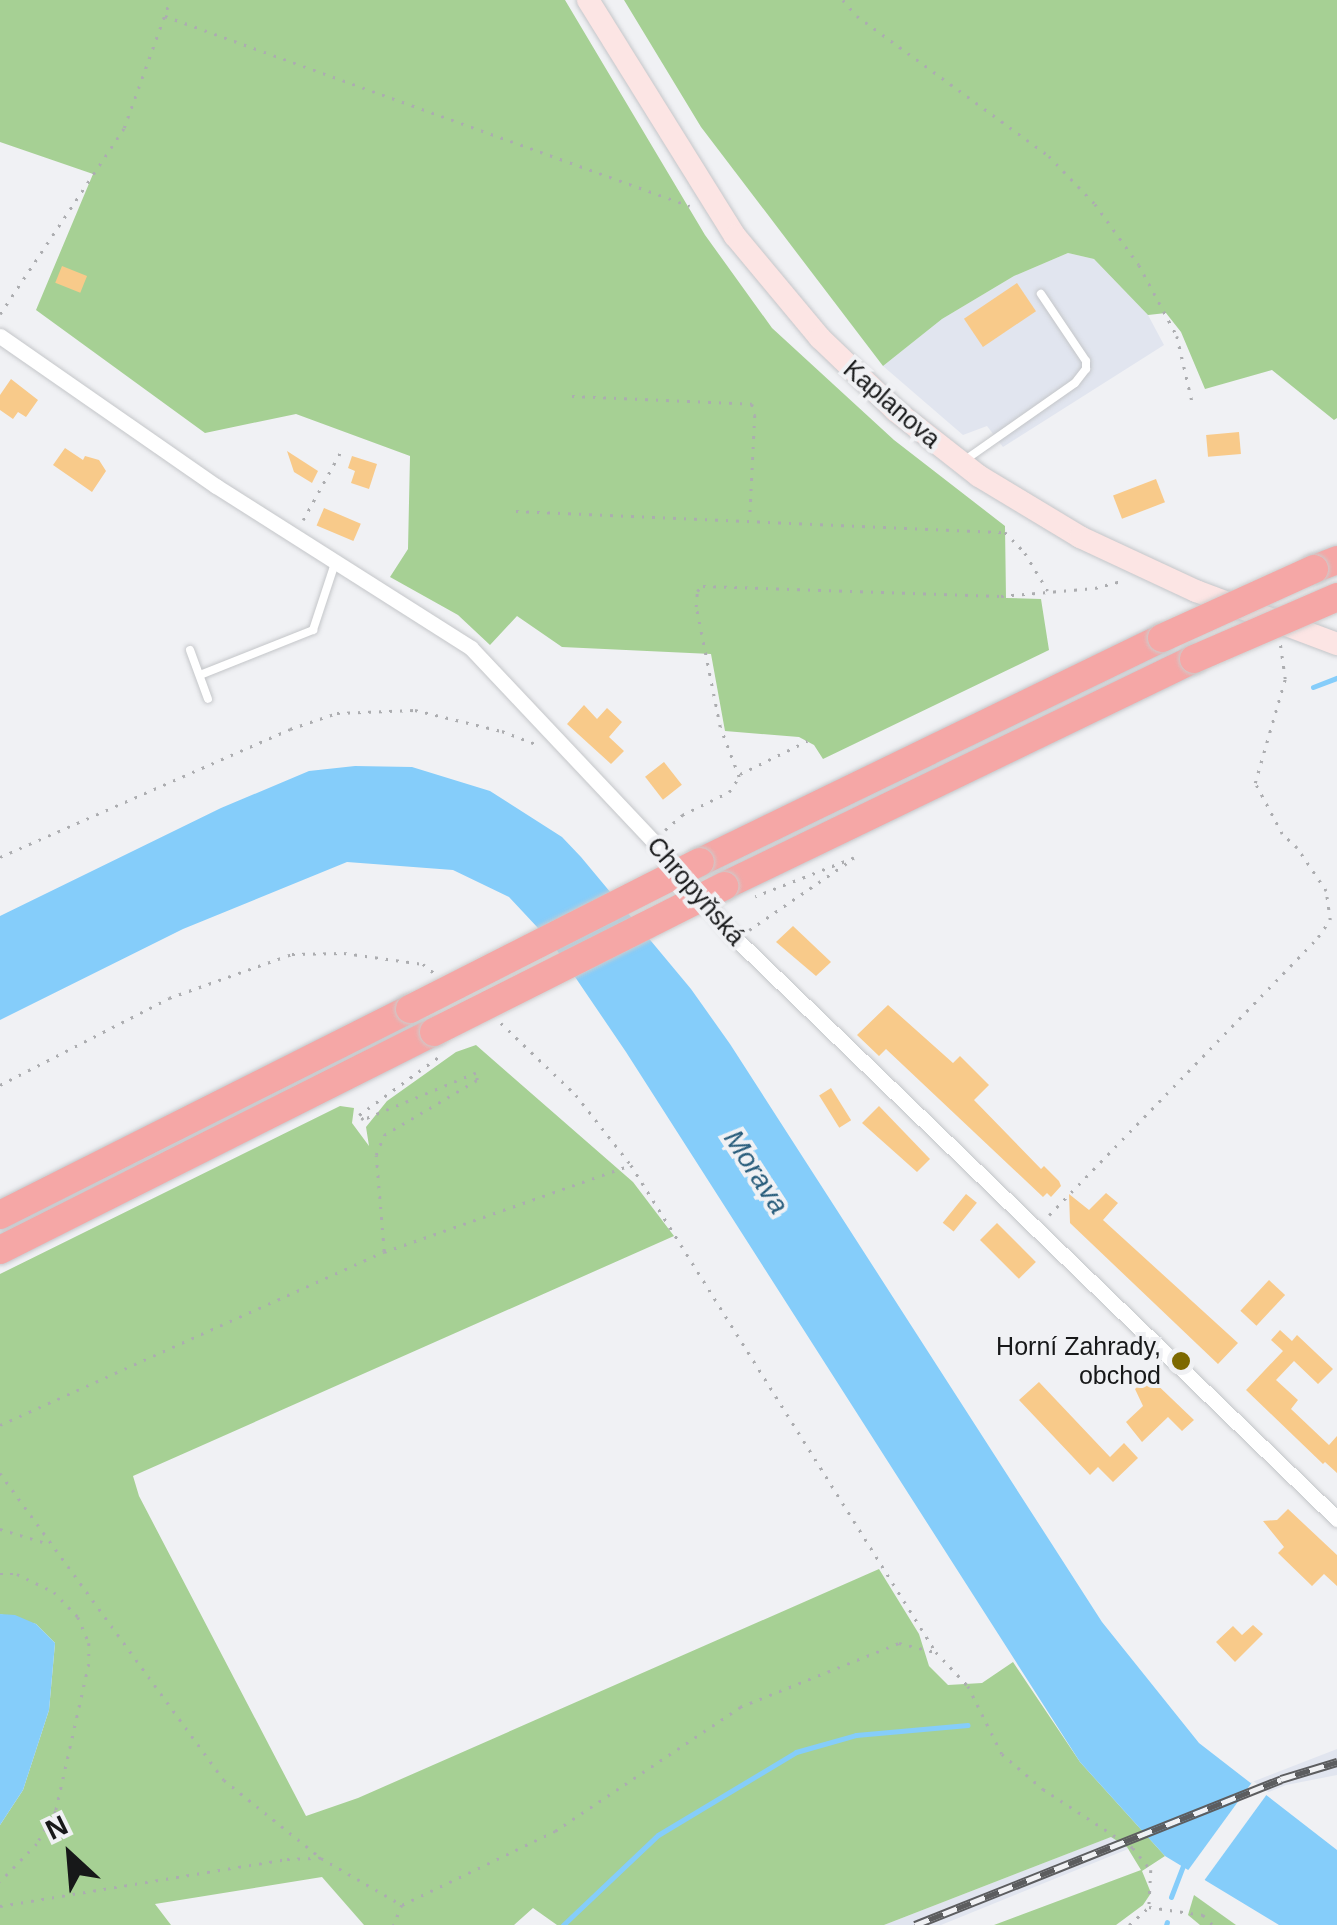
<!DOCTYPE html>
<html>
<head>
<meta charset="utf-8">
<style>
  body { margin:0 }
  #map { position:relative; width:1337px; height:1925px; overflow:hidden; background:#f0f1f4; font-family:Helvetica,sans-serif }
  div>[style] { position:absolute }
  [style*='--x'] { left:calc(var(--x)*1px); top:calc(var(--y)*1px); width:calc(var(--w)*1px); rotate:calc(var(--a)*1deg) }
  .built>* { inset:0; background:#e1e5ef }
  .green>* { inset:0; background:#a6d094 }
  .water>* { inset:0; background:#85cdfa }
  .pier>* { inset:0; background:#f0f1f4; transform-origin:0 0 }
  .stream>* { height:5px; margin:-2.5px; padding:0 2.5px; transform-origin:2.5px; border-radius:2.5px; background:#85cdfa }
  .building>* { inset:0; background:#f8ca8a; transform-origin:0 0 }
  .path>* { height:2.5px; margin-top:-1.25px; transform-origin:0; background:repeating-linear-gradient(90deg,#acadb0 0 2.5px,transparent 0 10.5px) }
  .roads { filter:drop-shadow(0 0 2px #c4c6c9) drop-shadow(0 0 2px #c4c6c9) }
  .service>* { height:8px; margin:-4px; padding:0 4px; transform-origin:4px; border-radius:4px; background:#fff }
  .minor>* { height:15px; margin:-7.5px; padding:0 7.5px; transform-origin:7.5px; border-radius:7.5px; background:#fff }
  .secondary>* { height:22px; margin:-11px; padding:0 11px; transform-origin:11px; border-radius:11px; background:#fce5e4 }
  .motorway>* { height:28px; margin:-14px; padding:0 14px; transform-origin:14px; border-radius:14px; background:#f5a7a6 }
  .rail>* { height:9px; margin-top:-4.5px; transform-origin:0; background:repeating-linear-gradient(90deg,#f0f1f4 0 15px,#5c5d5f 0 30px); box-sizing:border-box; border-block:2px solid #5c5d5f }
  .bridges { filter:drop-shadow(0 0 2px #ccc) drop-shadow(0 0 2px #ccc) }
  .motorway-bridge>* { height:28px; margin:-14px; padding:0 14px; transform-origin:14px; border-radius:14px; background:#f5a7a6 }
  .dots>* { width:28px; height:28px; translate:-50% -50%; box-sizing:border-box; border:5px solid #f0f1f4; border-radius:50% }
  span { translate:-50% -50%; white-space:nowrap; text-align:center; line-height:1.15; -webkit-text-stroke:8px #f0f1f4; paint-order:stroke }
  .street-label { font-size:25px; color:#171819 }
  .poi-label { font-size:25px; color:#171819 }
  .right { translate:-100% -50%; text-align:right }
  .water-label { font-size:28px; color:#275c7b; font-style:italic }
  .north { position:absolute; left:20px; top:1805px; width:100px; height:100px; -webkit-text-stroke:8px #f0f1f4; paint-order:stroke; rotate:334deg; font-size:28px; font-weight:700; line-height:40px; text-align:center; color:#171819 }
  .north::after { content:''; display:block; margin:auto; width:35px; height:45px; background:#171819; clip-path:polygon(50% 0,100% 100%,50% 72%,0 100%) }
</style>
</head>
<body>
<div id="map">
  <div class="built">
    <div style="clip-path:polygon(1068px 253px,1094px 259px,1148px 315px,1164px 345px,1003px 447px,987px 426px,963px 435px,883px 366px,942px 319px,1014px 276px)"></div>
    <div style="clip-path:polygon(1337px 1749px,1337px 1775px,1286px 1785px,941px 1925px,884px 1925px)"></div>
  </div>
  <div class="green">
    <div style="clip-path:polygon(0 0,565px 0,705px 235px,772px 328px,894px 440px,1005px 526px,1006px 598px,1041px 599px,1049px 650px,823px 759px,814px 745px,799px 737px,725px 731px,711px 654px,562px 647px,517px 616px,490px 645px,458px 615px,390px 577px,408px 549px,410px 456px,296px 414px,205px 433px,36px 310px,93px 174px,0 142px)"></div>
    <div style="clip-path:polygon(624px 0,1337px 0,1337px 418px,1334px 420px,1272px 370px,1205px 389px,1181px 332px,1166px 313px,1148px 315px,1094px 259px,1068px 253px,1014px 276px,942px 319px,883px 366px,701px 127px)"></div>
    <div style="clip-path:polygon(476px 1045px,633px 1182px,674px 1236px,133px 1476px,139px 1496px,306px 1816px,358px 1798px,879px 1569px,919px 1634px,929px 1666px,948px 1685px,982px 1683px,1013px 1662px,1080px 1762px,1165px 1856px,1142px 1871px,1151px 1893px,1143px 1905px,1116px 1925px,994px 1925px,1141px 1870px,1127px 1847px,1111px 1837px,884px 1925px,557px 1925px,533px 1908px,514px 1925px,364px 1925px,322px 1877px,155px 1904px,171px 1925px,0 1925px,0 1825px,23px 1790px,49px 1710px,55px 1643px,36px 1624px,0 1614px,0 1274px,340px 1106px,354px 1108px,352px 1123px,369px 1146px,366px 1127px,387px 1101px,456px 1052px)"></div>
    <div style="clip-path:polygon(1194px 1895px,1236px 1925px,1200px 1925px,1188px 1915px)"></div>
  </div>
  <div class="water">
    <div style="clip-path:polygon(355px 766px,412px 767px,490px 791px,562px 837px,581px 857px,691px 989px,730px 1044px,1102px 1622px,1199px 1743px,1337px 1850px,1337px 1925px,1279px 1925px,1165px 1856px,1080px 1762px,626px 1052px,552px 943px,509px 897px,453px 870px,347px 862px,183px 929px,0 1020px,0 916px,221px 808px,309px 771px)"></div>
    <div style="clip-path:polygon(0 1614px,15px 1615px,36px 1624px,55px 1643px,49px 1710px,23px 1790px,0 1825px)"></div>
  </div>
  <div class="pier">
    <div style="left:1253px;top:1781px;width:19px;height:129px;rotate:36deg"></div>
  </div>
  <div class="stream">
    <div style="--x:1313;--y:687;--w:26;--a:-21"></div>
    <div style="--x:1171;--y:1897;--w:36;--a:-69"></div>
    <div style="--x:563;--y:1925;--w:131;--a:-43.5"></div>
    <div style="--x:658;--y:1835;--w:161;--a:-31"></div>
    <div style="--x:796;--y:1752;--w:62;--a:-15.8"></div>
    <div style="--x:856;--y:1735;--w:112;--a:-5.1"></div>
    <div style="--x:1166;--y:1925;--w:3;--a:-72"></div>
  </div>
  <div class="building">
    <div style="left:62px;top:266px;width:27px;height:18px;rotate:22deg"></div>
    <div style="left:1017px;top:283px;width:34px;height:64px;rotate:56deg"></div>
    <div style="clip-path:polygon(11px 379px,38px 400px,26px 417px,18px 412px,13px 419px,0 410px,0 395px)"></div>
    <div style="left:1239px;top:432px;width:22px;height:33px;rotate:85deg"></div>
    <div style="clip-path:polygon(65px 448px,83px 460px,85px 456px,99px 460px,106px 471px,92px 492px,53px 465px)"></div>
    <div style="clip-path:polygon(287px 451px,318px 471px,312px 483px,294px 472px)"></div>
    <div style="clip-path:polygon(352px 456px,377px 464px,369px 489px,351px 483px,355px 471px,348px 468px)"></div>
    <div style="left:1156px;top:479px;width:25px;height:46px;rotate:69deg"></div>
    <div style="left:324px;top:508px;width:40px;height:19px;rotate:23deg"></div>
    <div style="clip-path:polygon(584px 705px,597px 719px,607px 708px,622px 722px,609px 737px,624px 751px,611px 764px,567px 724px)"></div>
    <div style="left:664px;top:762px;width:29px;height:24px;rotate:52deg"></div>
    <div style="clip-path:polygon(793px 926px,831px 962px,816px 976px,776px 942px)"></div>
    <div style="clip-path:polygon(888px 1005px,953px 1063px,960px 1056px,989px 1085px,974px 1100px,1041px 1169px,1044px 1166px,1059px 1181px,1061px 1186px,1051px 1197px,1047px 1193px,1043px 1197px,886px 1049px,879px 1056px,857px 1035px)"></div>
    <div style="left:831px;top:1088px;width:38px;height:14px;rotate:58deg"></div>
    <div style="clip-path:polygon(879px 1106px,930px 1159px,917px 1172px,862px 1123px)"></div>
    <div style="clip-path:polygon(1106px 1193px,1118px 1203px,1103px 1220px,1238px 1343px,1218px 1364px,1070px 1223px,1069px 1194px,1089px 1210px)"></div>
    <div style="left:966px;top:1194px;width:14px;height:37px;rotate:39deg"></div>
    <div style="left:997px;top:1223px;width:55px;height:24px;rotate:45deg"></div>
    <div style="left:1269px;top:1280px;width:22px;height:42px;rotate:43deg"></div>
    <div style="clip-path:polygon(1280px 1330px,1292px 1341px,1297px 1335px,1333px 1369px,1318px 1384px,1294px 1361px,1276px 1380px,1298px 1400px,1291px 1409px,1329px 1445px,1337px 1436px,1337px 1473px,1325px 1462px,1323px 1464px,1246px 1390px,1283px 1351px,1271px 1340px)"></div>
    <div style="clip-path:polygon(1148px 1376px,1194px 1420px,1182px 1431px,1168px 1417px,1142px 1442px,1126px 1422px,1143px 1406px,1135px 1389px)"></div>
    <div style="clip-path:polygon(1039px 1382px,1110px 1457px,1124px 1443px,1138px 1458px,1113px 1482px,1098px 1467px,1090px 1475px,1019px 1400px)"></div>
    <div style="clip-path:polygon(1288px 1509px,1337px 1555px,1337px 1586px,1324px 1574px,1312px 1586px,1278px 1553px,1284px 1547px,1263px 1521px,1277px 1520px)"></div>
    <div style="clip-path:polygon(1253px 1625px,1263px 1634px,1235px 1662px,1216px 1642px,1233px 1626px,1242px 1635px)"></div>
  </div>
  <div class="path">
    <div style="--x:843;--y:0;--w:21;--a:49"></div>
    <div style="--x:857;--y:16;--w:238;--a:36.1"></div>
    <div style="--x:1049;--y:156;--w:66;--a:46.2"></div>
    <div style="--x:1095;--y:204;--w:75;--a:54.2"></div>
    <div style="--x:1139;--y:265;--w:81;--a:61.8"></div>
    <div style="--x:1177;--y:336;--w:67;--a:77"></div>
    <div style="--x:165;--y:16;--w:558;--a:19.9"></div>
    <div style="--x:0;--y:314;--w:224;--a:-56.3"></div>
    <div style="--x:124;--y:128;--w:136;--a:-70.2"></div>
    <div style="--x:572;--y:396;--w:180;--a:2.5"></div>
    <div style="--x:752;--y:404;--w:11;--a:75"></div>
    <div style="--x:755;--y:415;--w:102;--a:92.8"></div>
    <div style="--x:516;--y:511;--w:489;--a:2.5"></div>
    <div style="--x:1005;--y:532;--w:29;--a:46"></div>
    <div style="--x:1025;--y:553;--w:44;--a:58.8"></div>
    <div style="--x:303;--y:520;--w:77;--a:-61.1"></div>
    <div style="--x:740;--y:774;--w:75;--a:-26.2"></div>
    <div style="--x:665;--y:830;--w:23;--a:-41"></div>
    <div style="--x:682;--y:815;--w:52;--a:-26.1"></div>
    <div style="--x:729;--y:792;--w:18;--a:-56"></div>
    <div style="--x:739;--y:777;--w:53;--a:-110.8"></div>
    <div style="--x:720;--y:727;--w:122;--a:-101.3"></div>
    <div style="--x:696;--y:607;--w:16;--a:-86"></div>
    <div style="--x:697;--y:591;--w:8;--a:-40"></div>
    <div style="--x:703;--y:586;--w:298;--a:1.9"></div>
    <div style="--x:1001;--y:596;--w:94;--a:-4.9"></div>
    <div style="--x:1095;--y:588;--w:30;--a:-15"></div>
    <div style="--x:0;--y:857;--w:317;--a:-23.8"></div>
    <div style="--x:290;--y:729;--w:50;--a:-18.8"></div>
    <div style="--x:337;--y:713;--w:78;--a:-2.2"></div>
    <div style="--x:415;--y:710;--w:89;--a:13.6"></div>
    <div style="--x:502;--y:731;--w:40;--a:21"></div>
    <div style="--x:749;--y:930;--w:127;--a:-34.4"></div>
    <div style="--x:854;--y:858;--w:106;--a:158.5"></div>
    <div style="--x:501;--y:1023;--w:104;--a:43.8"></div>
    <div style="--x:576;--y:1095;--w:89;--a:51.8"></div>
    <div style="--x:631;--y:1165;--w:575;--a:57.94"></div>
    <div style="--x:0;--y:1085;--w:190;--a:-27.2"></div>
    <div style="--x:169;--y:998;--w:131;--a:-19.7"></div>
    <div style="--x:292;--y:954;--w:52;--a:-1.1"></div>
    <div style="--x:344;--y:953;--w:80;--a:7.9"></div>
    <div style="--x:423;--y:964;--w:14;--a:39"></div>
    <div style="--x:1049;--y:1215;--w:387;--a:-45.9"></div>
    <div style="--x:1318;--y:937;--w:21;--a:-55"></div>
    <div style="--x:1330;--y:920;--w:29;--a:-98"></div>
    <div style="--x:1326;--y:891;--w:52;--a:-124"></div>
    <div style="--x:1297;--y:848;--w:21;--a:-137"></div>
    <div style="--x:1282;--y:834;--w:58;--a:-117.9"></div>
    <div style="--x:1255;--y:783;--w:108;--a:-73.9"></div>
    <div style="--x:1285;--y:679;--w:35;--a:-98"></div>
    <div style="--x:384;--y:1251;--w:96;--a:-94.8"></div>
    <div style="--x:376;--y:1155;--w:22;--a:-68"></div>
    <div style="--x:384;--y:1135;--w:108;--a:-30.6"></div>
    <div style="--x:477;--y:1080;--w:7;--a:-98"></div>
    <div style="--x:476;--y:1073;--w:122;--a:157.4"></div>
    <div style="--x:363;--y:1120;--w:6;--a:-129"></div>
    <div style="--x:359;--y:1115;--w:100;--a:-36.1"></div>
    <div style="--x:0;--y:1425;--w:421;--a:-24.3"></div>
    <div style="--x:384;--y:1252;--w:262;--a:-19.4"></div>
    <div style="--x:0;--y:1473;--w:380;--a:53.9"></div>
    <div style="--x:224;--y:1780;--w:124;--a:38.8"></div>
    <div style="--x:0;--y:1529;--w:51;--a:17"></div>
    <div style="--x:0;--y:1574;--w:17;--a:0"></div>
    <div style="--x:17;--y:1574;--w:41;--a:25.9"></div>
    <div style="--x:54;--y:1592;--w:35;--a:46"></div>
    <div style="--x:78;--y:1617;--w:28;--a:67"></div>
    <div style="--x:89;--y:1643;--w:21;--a:90"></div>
    <div style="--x:89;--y:1664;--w:151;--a:102.7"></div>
    <div style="--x:56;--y:1811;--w:38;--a:120"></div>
    <div style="--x:37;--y:1844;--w:53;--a:134.2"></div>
    <div style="--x:402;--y:1905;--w:170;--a:-25.8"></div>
    <div style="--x:555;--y:1831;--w:223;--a:-33.8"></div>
    <div style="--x:740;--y:1707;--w:171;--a:-21.9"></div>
    <div style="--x:899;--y:1643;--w:38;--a:14"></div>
    <div style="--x:936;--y:1652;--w:47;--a:46.7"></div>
    <div style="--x:968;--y:1686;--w:76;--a:63.4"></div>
    <div style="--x:1002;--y:1754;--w:54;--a:40.5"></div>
    <div style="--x:1043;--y:1789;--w:108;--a:33.2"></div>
    <div style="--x:1133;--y:1848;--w:28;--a:51"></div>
    <div style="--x:1151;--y:1870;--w:37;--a:93"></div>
    <div style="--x:1149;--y:1907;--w:55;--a:8.4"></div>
    <div style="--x:1203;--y:1915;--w:14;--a:45"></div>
    <div style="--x:0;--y:1906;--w:291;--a:-9.3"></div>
    <div style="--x:287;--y:1859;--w:34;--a:-2"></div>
    <div style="--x:321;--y:1858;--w:94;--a:30.1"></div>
    <div style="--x:402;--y:1905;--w:22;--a:112"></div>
    <div style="--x:1129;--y:1925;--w:27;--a:-42"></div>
  </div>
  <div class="roads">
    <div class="service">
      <div style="--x:965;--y:460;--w:134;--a:-35"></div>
      <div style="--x:1075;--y:383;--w:18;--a:-52"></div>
      <div style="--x:1086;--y:369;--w:8;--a:-90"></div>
      <div style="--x:1086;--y:361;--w:81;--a:-123.9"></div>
      <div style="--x:190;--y:650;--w:52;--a:69.8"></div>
      <div style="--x:200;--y:675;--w:122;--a:-21.7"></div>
      <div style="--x:313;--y:630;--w:74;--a:-71.8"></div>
    </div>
    <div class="minor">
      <div style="--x:0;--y:336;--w:263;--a:34.8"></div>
      <div style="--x:216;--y:486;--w:302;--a:32.4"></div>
      <div style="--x:471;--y:648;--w:270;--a:46.7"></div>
      <div style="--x:656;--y:844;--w:123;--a:50"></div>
      <div style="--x:735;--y:938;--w:837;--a:43.98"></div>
    </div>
    <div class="secondary">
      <div style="--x:588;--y:0;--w:278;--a:58.1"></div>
      <div style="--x:735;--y:236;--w:133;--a:50.2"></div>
      <div style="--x:820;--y:338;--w:105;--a:43.8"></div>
      <div style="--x:896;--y:411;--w:105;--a:38.1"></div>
      <div style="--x:979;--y:476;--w:118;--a:31.1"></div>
      <div style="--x:1080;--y:537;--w:128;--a:25"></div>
      <div style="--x:1196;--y:591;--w:151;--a:20.6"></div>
    </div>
    <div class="motorway">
      <div style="--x:1314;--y:569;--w:25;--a:-21"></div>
      <div style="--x:700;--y:862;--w:513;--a:-25.87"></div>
      <div style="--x:724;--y:886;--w:522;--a:-25.78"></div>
      <div style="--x:0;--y:1215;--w:459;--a:-26.7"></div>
      <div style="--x:0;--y:1250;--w:486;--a:-26.7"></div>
    </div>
  </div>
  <div class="rail">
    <div style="--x:915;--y:1925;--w:394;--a:-21.7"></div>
    <div style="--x:1281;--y:1779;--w:59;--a:-16.9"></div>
  </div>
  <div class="bridges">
    <div class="motorway-bridge">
      <div style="--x:1162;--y:638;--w:167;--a:-24.4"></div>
      <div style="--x:1194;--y:659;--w:156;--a:-23.4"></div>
      <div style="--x:410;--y:1009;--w:325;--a:-26.9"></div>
      <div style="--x:434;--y:1032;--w:325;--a:-26.7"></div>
    </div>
  </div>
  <div class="dots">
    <div style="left:1181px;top:1361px;background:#7d6900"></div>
  </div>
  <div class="street-label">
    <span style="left:892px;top:404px;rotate:41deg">Kaplanova</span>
    <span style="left:696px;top:891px;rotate:49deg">Chropyňská</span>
  </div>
  <div class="poi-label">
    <span class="right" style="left:1161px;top:1361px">Horní Zahrady,<br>obchod</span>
  </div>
  <div class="water-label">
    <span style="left:756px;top:1172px;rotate:57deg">Morava</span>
  </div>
  <div class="north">N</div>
</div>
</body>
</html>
